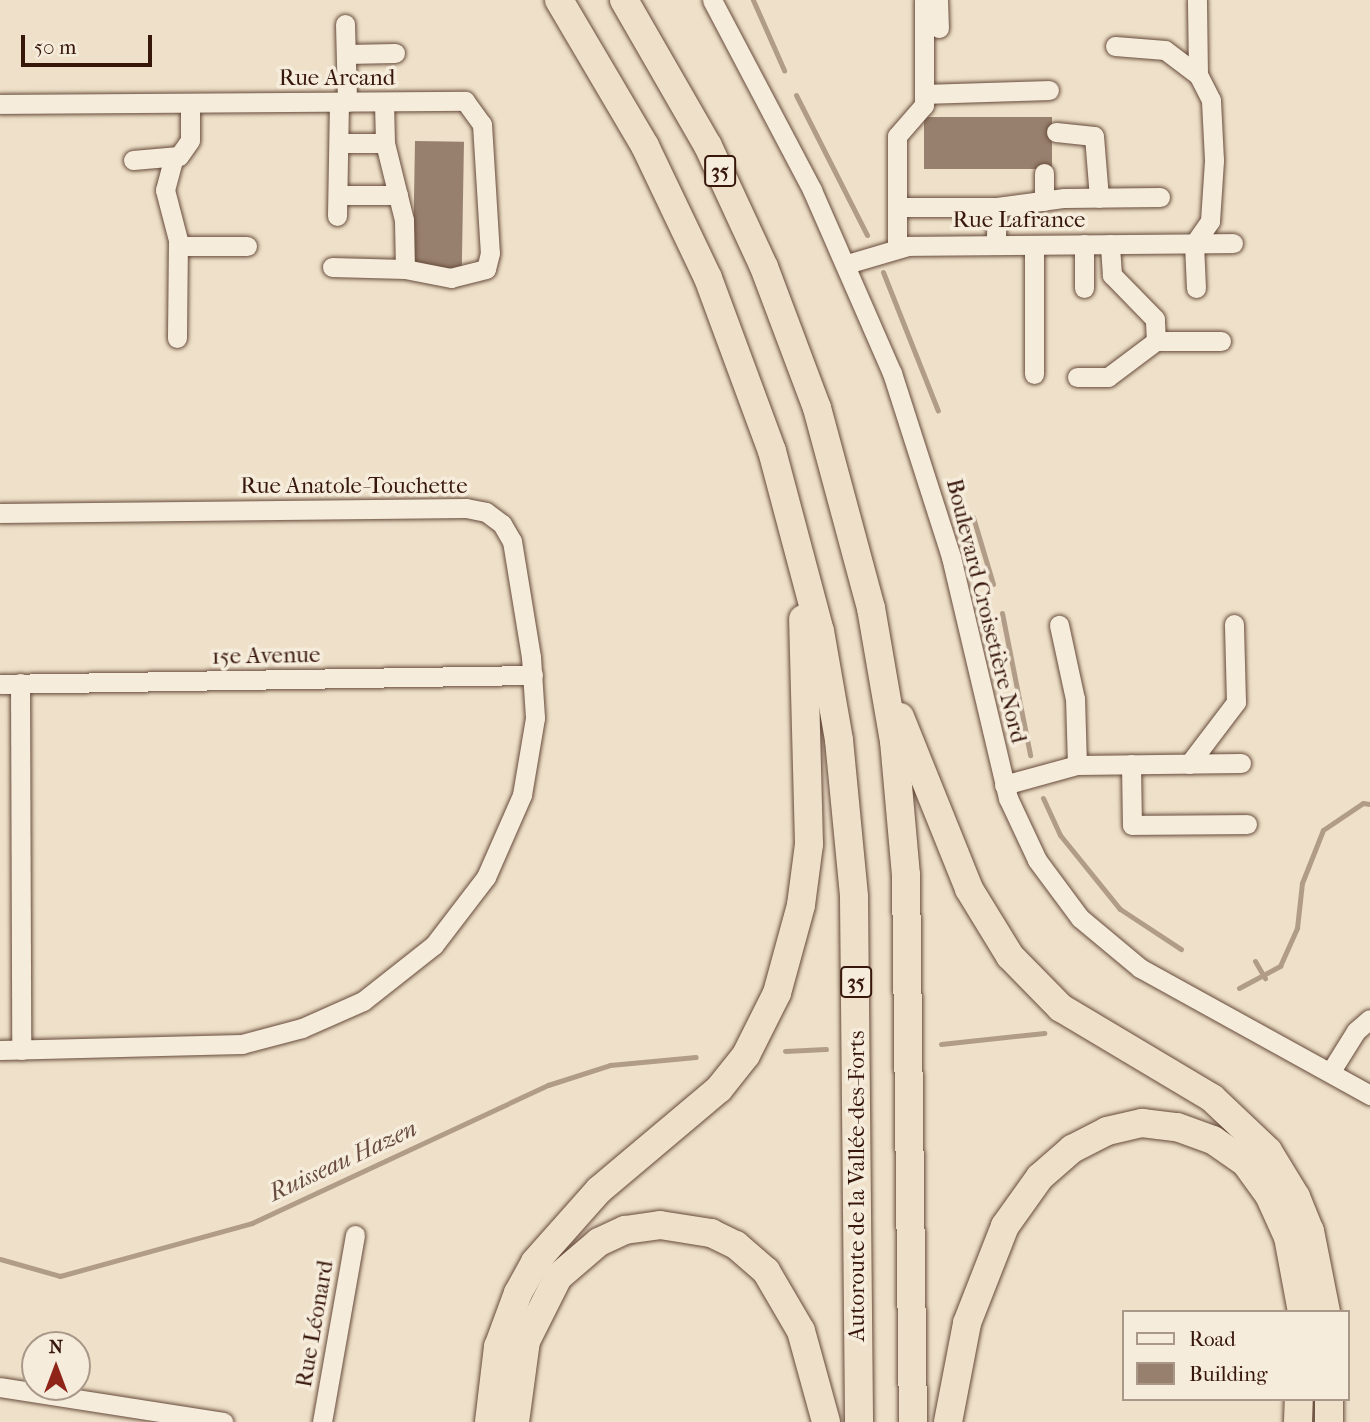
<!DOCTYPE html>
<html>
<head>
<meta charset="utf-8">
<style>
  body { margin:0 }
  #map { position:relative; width:1370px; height:1422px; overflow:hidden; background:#efe1c9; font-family:"IM FELL French Canon",serif }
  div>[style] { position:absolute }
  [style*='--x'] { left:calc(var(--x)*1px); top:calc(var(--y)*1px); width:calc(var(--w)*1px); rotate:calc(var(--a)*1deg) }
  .stream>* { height:5px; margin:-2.5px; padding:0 2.5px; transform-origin:2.5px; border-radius:2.5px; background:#b19c88 }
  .building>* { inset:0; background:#97806e; transform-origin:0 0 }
  .roads { filter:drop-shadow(0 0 2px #664a3a) drop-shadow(0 0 2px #664a3a) }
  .minor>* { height:19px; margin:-9.5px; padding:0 9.5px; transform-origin:9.5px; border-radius:9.5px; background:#f5ecdc }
  .highway>* { height:28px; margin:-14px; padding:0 14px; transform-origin:14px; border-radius:14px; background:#efe1c9 }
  span { translate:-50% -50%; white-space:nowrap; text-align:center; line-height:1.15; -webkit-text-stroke:7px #f5ecdc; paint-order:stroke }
  .shield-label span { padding:2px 5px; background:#f5ecdc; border:2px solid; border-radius:5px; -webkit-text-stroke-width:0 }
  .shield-label { font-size:21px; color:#38170b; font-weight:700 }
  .street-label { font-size:23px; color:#38170b }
  .water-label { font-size:24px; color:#684c3d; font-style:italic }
  .legend { position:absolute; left:1122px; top:1310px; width:228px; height:91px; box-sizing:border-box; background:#f5ecdc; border:2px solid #a99788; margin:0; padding:9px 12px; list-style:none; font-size:21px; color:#38170b }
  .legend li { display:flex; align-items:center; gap:14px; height:35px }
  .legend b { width:35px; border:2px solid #a99788 }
  .north { position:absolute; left:21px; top:1331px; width:70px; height:70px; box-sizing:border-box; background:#f5ecdc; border:2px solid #a99788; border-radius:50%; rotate:0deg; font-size:19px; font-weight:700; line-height:28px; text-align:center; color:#38170b }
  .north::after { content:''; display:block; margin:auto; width:24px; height:32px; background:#8f2418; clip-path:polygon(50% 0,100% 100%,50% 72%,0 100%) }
  .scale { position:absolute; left:21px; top:35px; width:131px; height:32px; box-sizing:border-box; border:4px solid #38170b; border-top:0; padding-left:9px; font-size:21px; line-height:24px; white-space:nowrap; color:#38170b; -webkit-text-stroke:5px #f5ecdc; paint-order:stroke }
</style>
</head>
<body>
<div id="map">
  <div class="stream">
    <div style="--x:753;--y:0;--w:77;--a:66.1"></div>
    <div style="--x:796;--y:95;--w:157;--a:63.1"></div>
    <div style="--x:883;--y:272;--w:149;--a:68.4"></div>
    <div style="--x:973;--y:517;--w:70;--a:73.4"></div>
    <div style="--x:1002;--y:613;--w:145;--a:78.8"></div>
    <div style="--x:1043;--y:798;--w:41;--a:65.3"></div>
    <div style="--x:1060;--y:835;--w:95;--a:51"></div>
    <div style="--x:1120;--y:909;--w:73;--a:33.3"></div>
    <div style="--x:1255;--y:961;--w:20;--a:60"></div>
    <div style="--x:1239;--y:988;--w:47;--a:-28.2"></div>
    <div style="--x:1280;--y:966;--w:42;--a:-65.9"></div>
    <div style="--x:1297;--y:928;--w:45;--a:-83.7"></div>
    <div style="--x:1302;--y:883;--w:57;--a:-68.4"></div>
    <div style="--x:1323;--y:830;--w:48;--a:-34"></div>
    <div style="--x:1363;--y:803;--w:7;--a:8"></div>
    <div style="--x:941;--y:1044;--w:104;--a:-6.1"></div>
    <div style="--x:785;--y:1051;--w:41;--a:-2.8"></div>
    <div style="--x:0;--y:1259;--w:62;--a:15.8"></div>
    <div style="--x:60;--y:1276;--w:199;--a:-15.4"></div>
    <div style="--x:252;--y:1223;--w:327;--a:-25"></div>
    <div style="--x:548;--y:1085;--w:65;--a:-17.9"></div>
    <div style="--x:610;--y:1065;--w:86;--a:-5.3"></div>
  </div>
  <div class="building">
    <div style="left:924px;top:117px;width:128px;height:52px"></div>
    <div style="left:415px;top:141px;width:49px;height:127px;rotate:1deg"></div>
  </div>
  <div class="roads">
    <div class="minor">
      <div style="--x:712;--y:0;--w:215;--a:62.2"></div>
      <div style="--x:812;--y:190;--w:200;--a:66.4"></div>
      <div style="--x:892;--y:373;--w:193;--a:72.2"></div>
      <div style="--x:951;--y:557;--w:248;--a:76.7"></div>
      <div style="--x:1008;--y:798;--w:68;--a:64.9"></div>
      <div style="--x:1037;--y:860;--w:72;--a:53.4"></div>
      <div style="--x:1080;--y:918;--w:78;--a:39.8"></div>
      <div style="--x:1140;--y:968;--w:263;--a:28.9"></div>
      <div style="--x:924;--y:0;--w:94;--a:90"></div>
      <div style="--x:938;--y:0;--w:28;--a:88"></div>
      <div style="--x:345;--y:24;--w:78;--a:88.5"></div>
      <div style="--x:1115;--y:46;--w:50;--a:4.6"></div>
      <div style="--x:1165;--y:50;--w:41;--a:37.1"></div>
      <div style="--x:346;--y:54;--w:49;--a:-1.2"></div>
      <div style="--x:0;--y:104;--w:465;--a:-0.4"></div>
      <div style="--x:465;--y:101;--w:29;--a:54"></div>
      <div style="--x:482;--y:124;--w:129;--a:86.5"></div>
      <div style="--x:490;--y:253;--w:16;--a:104"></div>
      <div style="--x:486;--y:269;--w:36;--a:166"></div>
      <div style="--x:451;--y:278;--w:47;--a:-168.9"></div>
      <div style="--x:405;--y:269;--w:49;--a:-91.2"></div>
      <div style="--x:404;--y:220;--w:79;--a:-103.9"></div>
      <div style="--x:1056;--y:132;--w:38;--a:6"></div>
      <div style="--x:1094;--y:136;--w:62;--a:85.4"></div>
      <div style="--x:339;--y:143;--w:46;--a:0"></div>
      <div style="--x:385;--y:143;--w:41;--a:-91.4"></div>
      <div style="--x:133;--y:160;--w:46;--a:-5"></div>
      <div style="--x:179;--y:156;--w:19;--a:-55"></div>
      <div style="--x:190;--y:140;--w:37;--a:-90"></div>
      <div style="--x:173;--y:160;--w:31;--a:105"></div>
      <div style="--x:165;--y:190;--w:52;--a:75.4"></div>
      <div style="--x:178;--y:240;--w:98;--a:90.6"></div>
      <div style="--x:1044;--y:173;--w:28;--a:90"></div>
      <div style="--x:338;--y:195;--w:60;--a:0"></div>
      <div style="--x:897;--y:207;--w:100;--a:0"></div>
      <div style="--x:997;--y:207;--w:38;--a:92"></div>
      <div style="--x:997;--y:207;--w:68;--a:-7.7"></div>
      <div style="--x:1064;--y:198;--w:96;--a:-0.6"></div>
      <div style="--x:337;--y:216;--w:114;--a:-89"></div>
      <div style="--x:1084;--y:244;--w:44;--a:90"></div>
      <div style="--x:1034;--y:245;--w:129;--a:90"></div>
      <div style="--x:178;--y:246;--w:69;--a:0"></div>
      <div style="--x:897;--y:247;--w:111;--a:-90"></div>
      <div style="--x:897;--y:136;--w:41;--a:-48.9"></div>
      <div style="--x:924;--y:105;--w:11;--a:-90"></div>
      <div style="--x:924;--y:94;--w:125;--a:-1.8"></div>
      <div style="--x:847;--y:264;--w:64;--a:-16.4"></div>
      <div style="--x:908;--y:246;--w:325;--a:-0.5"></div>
      <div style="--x:332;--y:267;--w:73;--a:1.6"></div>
      <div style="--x:1196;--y:288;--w:44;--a:-92.6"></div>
      <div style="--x:1194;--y:244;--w:28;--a:-55"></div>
      <div style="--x:1210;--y:221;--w:61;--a:-86.2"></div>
      <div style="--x:1214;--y:160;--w:60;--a:-92.9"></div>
      <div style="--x:1211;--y:100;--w:28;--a:-117"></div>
      <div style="--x:1198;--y:75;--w:75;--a:-90.8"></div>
      <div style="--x:1156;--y:341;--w:65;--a:0"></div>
      <div style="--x:1077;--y:377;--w:31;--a:0"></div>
      <div style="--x:1108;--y:377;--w:60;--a:-36.9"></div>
      <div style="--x:1156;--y:341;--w:22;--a:-93"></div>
      <div style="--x:1155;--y:319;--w:62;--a:-134.3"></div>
      <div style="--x:1112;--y:275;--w:31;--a:-94"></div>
      <div style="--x:0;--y:513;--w:466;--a:-0.6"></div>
      <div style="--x:466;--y:508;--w:20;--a:11"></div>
      <div style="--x:486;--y:512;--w:20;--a:37"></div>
      <div style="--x:502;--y:524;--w:20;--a:60"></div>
      <div style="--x:512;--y:541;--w:118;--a:80.7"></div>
      <div style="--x:531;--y:657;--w:61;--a:86.2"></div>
      <div style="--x:535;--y:718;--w:78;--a:99.6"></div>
      <div style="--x:522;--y:795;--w:90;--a:113.7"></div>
      <div style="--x:486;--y:877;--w:86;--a:127.4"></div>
      <div style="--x:434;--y:945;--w:90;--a:141.7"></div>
      <div style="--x:363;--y:1001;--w:67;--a:156.1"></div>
      <div style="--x:302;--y:1028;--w:62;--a:165.1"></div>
      <div style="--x:242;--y:1044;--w:242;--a:178.6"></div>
      <div style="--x:20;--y:683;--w:367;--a:89.8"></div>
      <div style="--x:0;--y:684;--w:533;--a:-0.97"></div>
      <div style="--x:1131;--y:764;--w:61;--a:89.1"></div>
      <div style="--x:1132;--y:825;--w:115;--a:-0.5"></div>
      <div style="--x:1189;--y:764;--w:78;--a:-52.8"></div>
      <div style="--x:1236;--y:702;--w:78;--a:-91.5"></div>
      <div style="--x:1077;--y:765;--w:164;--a:-0.7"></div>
      <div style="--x:1004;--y:785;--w:76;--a:-15.3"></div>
      <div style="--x:1077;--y:765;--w:66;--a:-91.7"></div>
      <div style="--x:1075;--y:699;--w:76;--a:-102.2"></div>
      <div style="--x:1331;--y:1071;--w:47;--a:-58"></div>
      <div style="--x:1356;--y:1031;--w:18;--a:-41"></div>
      <div style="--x:0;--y:1387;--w:226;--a:8.9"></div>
      <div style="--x:322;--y:1422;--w:190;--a:-80"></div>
    </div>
    <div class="highway">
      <div style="--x:559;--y:0;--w:169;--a:59.5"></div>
      <div style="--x:645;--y:146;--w:146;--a:64.5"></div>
      <div style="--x:708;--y:278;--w:184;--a:69.7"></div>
      <div style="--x:772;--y:451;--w:186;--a:75.1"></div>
      <div style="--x:820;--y:631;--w:111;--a:80.1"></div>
      <div style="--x:839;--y:740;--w:158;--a:84.5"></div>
      <div style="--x:854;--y:897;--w:525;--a:89.45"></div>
      <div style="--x:624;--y:0;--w:168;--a:60.1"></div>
      <div style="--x:708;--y:146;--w:133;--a:65.2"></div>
      <div style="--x:764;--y:267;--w:151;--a:69.4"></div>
      <div style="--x:817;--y:408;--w:207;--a:74.9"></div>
      <div style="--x:871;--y:608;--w:135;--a:80.2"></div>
      <div style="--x:894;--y:741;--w:135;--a:84.9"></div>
      <div style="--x:906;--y:875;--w:547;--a:89.27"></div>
      <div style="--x:900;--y:717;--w:185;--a:68.1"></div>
      <div style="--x:969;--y:889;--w:79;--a:58.5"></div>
      <div style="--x:1010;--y:956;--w:73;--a:45.6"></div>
      <div style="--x:1061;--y:1008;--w:176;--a:30.8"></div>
      <div style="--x:1212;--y:1098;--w:77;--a:43.4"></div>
      <div style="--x:1268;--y:1151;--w:54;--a:58.7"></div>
      <div style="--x:1296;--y:1197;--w:37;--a:68"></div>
      <div style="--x:1310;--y:1231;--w:83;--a:78.8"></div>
      <div style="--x:489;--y:1422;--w:76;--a:-83.2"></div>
      <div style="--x:498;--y:1347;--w:58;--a:-69.7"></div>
      <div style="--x:518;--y:1293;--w:35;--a:-61"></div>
      <div style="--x:535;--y:1262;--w:96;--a:-48.4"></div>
      <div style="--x:599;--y:1190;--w:157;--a:-40.1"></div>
      <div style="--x:719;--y:1089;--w:43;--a:-51.5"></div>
      <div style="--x:746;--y:1055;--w:69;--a:-63.4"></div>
      <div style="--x:777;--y:993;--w:91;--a:-74.7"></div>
      <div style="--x:801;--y:905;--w:62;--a:-82.5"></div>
      <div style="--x:809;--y:844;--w:225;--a:-91.5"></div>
      <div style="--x:515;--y:1422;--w:82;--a:-82.3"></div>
      <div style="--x:526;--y:1341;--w:72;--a:-63.4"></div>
      <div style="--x:558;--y:1277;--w:54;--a:-40.5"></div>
      <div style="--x:599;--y:1242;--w:29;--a:-25"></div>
      <div style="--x:625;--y:1230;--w:35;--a:-8"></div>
      <div style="--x:660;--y:1225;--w:52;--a:8.9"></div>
      <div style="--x:711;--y:1233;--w:28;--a:26"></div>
      <div style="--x:736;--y:1245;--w:40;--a:41"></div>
      <div style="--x:766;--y:1271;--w:69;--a:59.7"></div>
      <div style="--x:801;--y:1331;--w:94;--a:74.6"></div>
      <div style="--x:948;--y:1422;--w:101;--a:-79.1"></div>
      <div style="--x:967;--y:1323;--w:104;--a:-68.6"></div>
      <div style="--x:1005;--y:1226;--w:60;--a:-54.5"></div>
      <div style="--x:1040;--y:1177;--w:43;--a:-41.2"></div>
      <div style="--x:1072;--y:1149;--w:39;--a:-27"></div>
      <div style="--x:1107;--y:1131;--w:36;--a:-13"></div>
      <div style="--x:1142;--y:1123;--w:35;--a:7"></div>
      <div style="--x:1177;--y:1127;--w:38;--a:20"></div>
      <div style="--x:1213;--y:1140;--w:39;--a:35"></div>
      <div style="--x:1245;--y:1162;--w:41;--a:54"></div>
      <div style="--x:1269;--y:1195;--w:46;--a:65.7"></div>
      <div style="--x:1288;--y:1237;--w:76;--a:79.4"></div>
      <div style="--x:1298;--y:1422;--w:23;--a:-88"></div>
      <div style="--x:1329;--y:1422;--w:23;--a:-90"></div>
    </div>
  </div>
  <div class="shield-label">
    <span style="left:720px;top:171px">35</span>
    <span style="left:856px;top:982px">35</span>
  </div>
  <div class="street-label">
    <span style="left:337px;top:78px">Rue Arcand</span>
    <span style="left:1019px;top:220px">Rue Lafrance</span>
    <span style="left:354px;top:486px">Rue Anatole-Touchette</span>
    <span style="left:986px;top:611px;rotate:76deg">Boulevard Croisetière Nord</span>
    <span style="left:266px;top:656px;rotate:-1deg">15e Avenue</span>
    <span style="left:857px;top:1186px;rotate:-90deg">Autoroute de la Vallée-des-Forts</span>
    <span style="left:315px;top:1324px;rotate:-80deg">Rue Léonard</span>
  </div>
  <div class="water-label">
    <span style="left:343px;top:1161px;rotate:-25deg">Ruisseau Hazen</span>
  </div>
  <ul class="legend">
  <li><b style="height:9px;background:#f5ecdc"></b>Road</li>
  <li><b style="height:19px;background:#97806e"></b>Building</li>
  </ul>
  <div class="north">N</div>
  <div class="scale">50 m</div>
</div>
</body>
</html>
